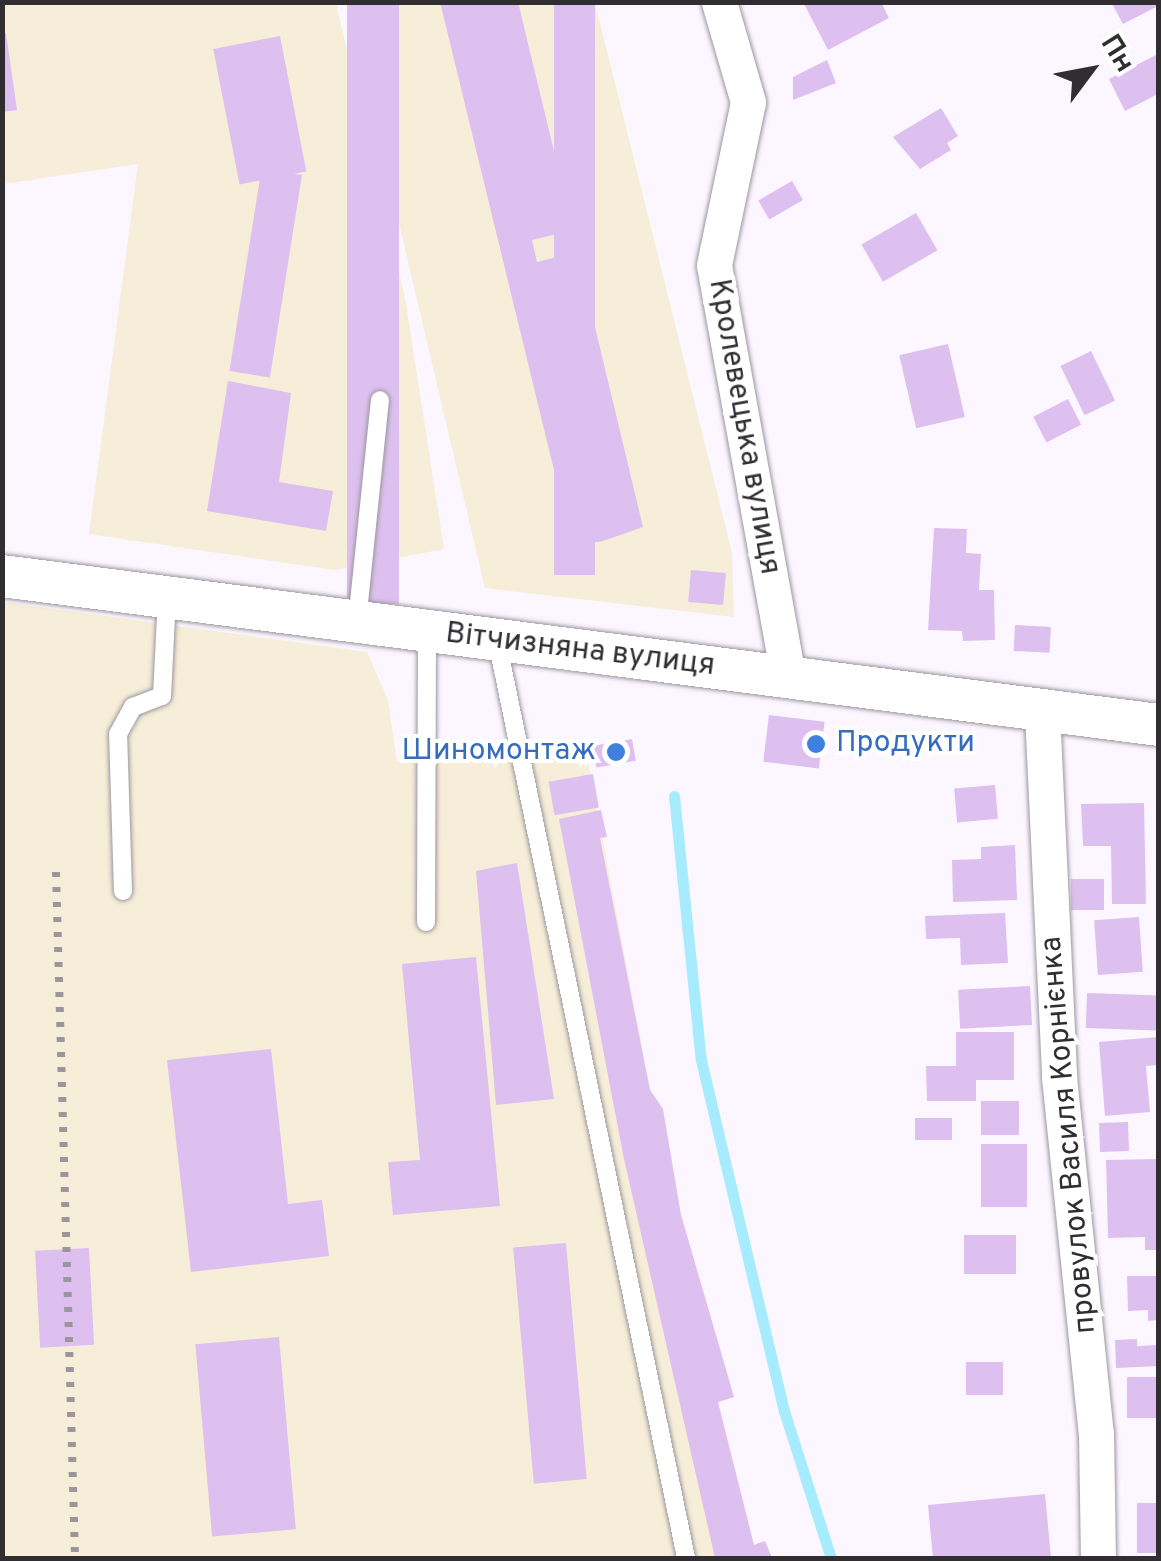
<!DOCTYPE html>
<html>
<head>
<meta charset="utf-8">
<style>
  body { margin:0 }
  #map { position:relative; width:1161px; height:1561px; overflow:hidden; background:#fbf6ff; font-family:Overpass,sans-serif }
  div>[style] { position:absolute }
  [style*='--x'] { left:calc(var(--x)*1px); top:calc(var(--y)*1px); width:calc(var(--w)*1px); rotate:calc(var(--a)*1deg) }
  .industrial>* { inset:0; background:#f6eed8 }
  .stream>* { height:11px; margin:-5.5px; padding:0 5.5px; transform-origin:5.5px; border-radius:5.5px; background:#a7ebfe }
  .building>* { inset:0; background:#ddc0ef; transform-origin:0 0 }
  .roads { filter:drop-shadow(0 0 2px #9c979f) drop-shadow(0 0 2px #9c979f) }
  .service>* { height:18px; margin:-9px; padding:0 9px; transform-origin:9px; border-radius:9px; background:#fff }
  .minor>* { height:35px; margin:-17.5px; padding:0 17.5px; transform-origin:17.5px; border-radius:17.5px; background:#fff }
  .tertiary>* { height:42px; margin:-21px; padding:0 21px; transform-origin:21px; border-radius:21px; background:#fff }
  .rail>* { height:8px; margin-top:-4px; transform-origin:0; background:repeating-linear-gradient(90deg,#9a969c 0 5px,transparent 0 15px) }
  .dots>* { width:28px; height:28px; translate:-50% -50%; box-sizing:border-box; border:5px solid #fff; border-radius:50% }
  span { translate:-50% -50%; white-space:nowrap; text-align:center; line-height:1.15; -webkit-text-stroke:8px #fff; paint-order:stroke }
  .street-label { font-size:30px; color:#302e31 }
  .shop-label { font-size:30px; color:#366cbe }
  .left { translate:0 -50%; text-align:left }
  .right { translate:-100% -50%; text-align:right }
  .frame { position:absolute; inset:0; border:5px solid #302e31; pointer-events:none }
  .north { position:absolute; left:1041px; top:20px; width:100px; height:100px; -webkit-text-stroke:8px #fff; paint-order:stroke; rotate:58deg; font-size:28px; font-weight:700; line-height:40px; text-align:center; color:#302e31 }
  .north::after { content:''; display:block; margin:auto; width:35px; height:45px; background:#302e31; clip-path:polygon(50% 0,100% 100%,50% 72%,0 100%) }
</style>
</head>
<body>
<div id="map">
  <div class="industrial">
    <div style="clip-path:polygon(3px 3px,336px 3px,405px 298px,444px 549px,335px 570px,89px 534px,138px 164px,3px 184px)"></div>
    <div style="clip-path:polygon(347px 3px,595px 3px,732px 553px,734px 617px,485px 588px)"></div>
    <div style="clip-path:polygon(3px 602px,367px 652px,388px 700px,397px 762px,585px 747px,650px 1089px,663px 1109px,681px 1215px,734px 1397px,718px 1403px,754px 1545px,765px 1541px,772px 1558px,3px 1558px)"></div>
  </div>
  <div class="stream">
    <div style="--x:674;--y:796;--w:265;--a:84.2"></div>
    <div style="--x:701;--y:1060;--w:361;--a:76.7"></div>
    <div style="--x:784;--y:1411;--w:154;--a:72.3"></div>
  </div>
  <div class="building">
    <div style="left:347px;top:2px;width:52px;height:602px"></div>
    <div style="clip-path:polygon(440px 2px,518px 2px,573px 230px,532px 240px,537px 262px,577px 252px,643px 527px,606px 540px,573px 548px)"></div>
    <div style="left:554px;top:2px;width:41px;height:573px"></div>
    <div style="clip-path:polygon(803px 2px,881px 2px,889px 18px,828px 50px)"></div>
    <div style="clip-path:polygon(1111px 2px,1156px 2px,1158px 6px,1123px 24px)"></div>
    <div style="clip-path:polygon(6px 33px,17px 110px,2px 112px,2px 34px)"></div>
    <div style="left:280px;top:36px;width:138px;height:68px;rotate:79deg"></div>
    <div style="clip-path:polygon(1158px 54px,1158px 94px,1125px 111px,1109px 79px)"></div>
    <div style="clip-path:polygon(827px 60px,836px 83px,793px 100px,793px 77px)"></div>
    <div style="clip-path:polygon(941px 108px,958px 136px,947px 143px,951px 150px,920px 169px,893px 137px)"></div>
    <div style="left:302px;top:175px;width:205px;height:41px;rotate:99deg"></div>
    <div style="left:792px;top:181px;width:22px;height:39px;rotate:60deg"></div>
    <div style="left:916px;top:213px;width:43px;height:63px;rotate:60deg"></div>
    <div style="left:948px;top:344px;width:75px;height:50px;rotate:77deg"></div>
    <div style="left:1091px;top:351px;width:55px;height:34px;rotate:64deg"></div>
    <div style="clip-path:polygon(228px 381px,291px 393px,279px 482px,333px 491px,326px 531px,207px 511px)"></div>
    <div style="left:1068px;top:399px;width:29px;height:39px;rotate:63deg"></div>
    <div style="clip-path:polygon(934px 528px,967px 529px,966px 553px,981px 554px,979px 590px,994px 590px,995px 640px,963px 641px,962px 631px,928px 630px)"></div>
    <div style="left:691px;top:570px;width:35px;height:32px;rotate:5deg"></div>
    <div style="left:1015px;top:625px;width:36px;height:26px;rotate:3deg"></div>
    <div style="left:769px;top:715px;width:56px;height:47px;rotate:7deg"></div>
    <div style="left:632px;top:739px;width:22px;height:40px;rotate:80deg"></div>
    <div style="left:593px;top:774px;width:34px;height:45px;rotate:80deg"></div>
    <div style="left:995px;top:785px;width:34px;height:41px;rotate:85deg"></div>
    <div style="clip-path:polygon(1144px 803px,1146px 904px,1112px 904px,1111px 846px,1083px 846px,1081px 804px)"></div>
    <div style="clip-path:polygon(601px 810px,607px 837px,600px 838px,650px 1090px,663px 1109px,681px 1215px,734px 1397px,718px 1402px,754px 1545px,765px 1541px,772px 1558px,715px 1558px,624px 1159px,559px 819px)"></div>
    <div style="clip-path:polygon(1015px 845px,1017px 900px,953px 902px,952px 860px,981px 859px,981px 847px)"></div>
    <div style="clip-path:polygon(517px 863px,554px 1099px,496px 1105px,476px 871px)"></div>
    <div style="left:1071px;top:879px;width:33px;height:31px"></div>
    <div style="clip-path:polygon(1005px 913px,1008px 963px,961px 965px,960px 938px,926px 939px,925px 916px)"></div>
    <div style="left:1139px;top:917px;width:55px;height:45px;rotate:86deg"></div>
    <div style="clip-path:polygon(476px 957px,500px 1206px,393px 1215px,388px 1162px,420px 1160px,402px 964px)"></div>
    <div style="left:1030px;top:986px;width:39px;height:72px;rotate:87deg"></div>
    <div style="left:1087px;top:993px;width:71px;height:35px;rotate:2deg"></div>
    <div style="clip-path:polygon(956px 1032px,1014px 1032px,1014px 1080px,976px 1080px,976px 1101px,927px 1101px,926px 1066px,956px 1066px)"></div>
    <div style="clip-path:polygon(1158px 1037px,1158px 1065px,1146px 1066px,1150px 1112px,1105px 1116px,1099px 1042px)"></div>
    <div style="clip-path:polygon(271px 1049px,288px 1204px,322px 1200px,329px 1256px,191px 1272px,167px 1060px)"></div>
    <div style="left:981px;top:1101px;width:38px;height:34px"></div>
    <div style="left:915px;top:1118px;width:37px;height:22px"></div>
    <div style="left:1128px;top:1122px;width:29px;height:29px;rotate:88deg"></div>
    <div style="left:981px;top:1144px;width:46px;height:63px"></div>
    <div style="clip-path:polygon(1158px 1159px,1158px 1250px,1145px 1250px,1145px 1237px,1108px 1238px,1106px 1160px)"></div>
    <div style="left:964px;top:1235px;width:52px;height:39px"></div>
    <div style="left:566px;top:1243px;width:237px;height:53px;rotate:85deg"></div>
    <div style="left:89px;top:1248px;width:97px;height:54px;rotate:87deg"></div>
    <div style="clip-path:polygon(1127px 1276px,1158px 1276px,1158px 1320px,1148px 1321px,1148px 1310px,1128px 1311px)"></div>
    <div style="left:279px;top:1337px;width:193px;height:84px;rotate:85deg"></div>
    <div style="clip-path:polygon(1137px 1339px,1137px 1346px,1158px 1345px,1158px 1366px,1116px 1368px,1115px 1340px)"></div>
    <div style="left:966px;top:1362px;width:37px;height:33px"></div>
    <div style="left:1158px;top:1377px;width:41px;height:31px;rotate:90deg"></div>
    <div style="clip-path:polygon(1045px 1494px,1051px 1558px,933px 1558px,928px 1505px)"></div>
    <div style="left:1137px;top:1503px;width:21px;height:50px"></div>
  </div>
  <div class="roads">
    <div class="service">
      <div style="--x:357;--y:622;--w:223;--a:-84.1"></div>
      <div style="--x:497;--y:641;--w:936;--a:78.35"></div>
      <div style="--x:123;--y:891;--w:157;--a:-91.8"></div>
      <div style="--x:118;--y:734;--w:31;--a:-61"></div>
      <div style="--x:133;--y:707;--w:31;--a:-21"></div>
      <div style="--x:162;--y:696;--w:98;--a:-87.1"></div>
      <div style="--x:426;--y:922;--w:291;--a:-89.8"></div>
    </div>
    <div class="minor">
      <div style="--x:719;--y:2;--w:104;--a:73.8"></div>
      <div style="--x:748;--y:102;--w:167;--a:101.8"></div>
      <div style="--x:714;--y:265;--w:419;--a:79.8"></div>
      <div style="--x:1042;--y:712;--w:365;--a:87.3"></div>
      <div style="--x:1059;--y:1077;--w:358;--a:84.1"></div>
      <div style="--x:1096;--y:1433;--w:125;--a:89.1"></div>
    </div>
    <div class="tertiary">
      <div style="--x:2;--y:576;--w:1166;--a:7.34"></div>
    </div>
  </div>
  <div class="rail">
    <div style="--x:56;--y:872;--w:686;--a:88.41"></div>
  </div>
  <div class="dots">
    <div style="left:816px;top:744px;background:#3f7fe0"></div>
    <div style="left:616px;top:752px;background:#3f7fe0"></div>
  </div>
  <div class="street-label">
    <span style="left:743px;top:427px;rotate:80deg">Кролевецька вулиця</span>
    <span style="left:580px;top:651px;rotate:7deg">Вітчизняна вулиця</span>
    <span style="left:1070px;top:1135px;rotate:-95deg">провулок Василя Корнієнка</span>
  </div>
  <div class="shop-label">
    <span class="left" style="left:836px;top:744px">Продукти</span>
    <span class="right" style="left:596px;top:752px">Шиномонтаж</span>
  </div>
  <div class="frame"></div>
  <div class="north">Пн</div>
</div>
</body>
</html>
